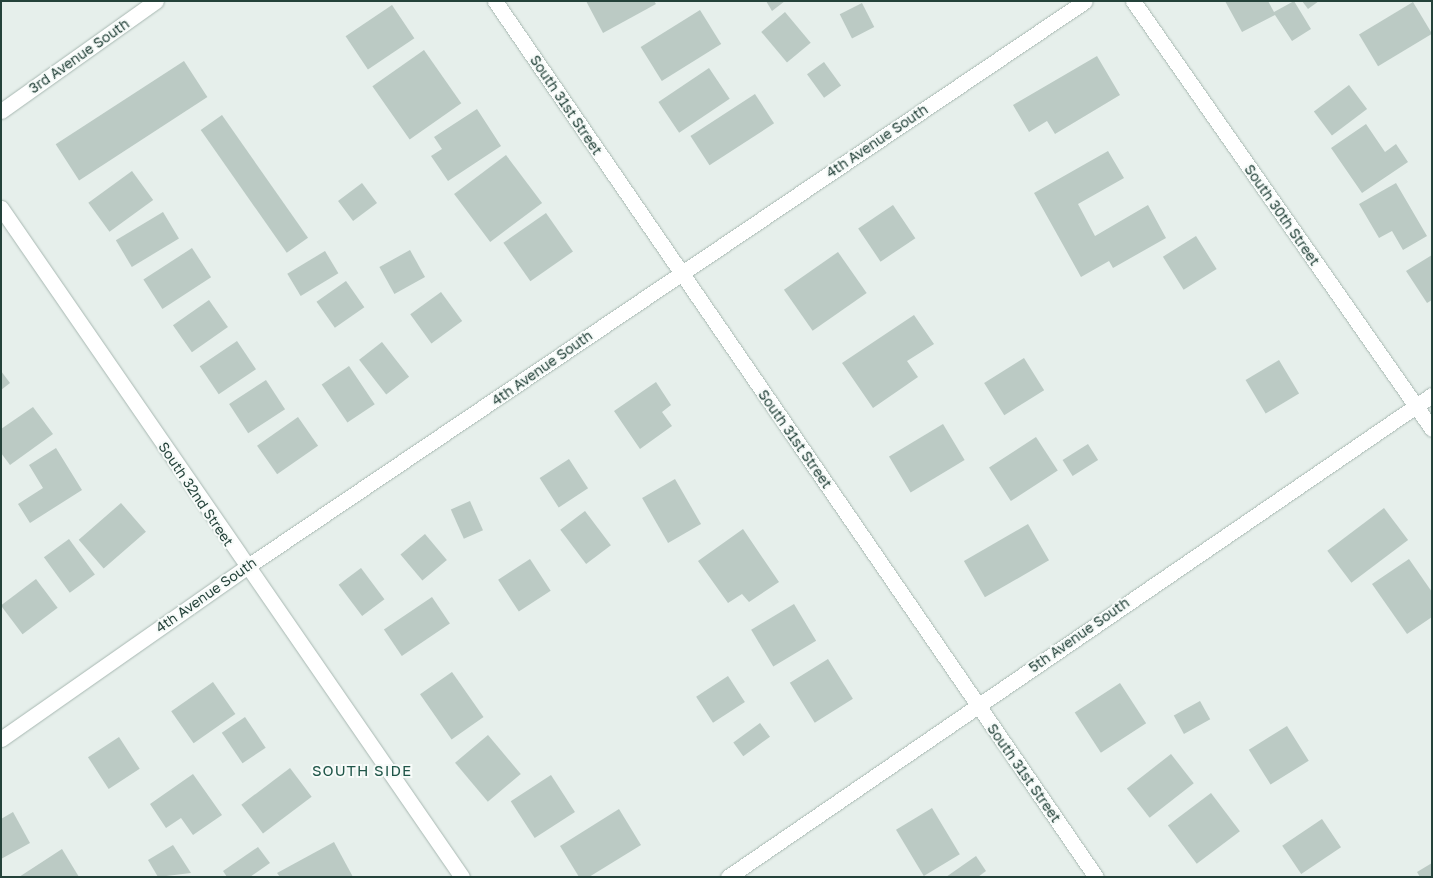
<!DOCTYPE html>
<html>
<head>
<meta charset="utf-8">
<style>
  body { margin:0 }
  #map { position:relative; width:1433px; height:878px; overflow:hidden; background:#e6efeb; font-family:"Golos Text",sans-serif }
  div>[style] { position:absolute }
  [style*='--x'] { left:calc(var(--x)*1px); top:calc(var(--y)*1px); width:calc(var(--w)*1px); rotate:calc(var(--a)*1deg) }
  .building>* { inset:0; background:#bbcac4; transform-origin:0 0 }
  .roads { filter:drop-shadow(0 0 1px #a8b8b2) drop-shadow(0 0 1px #a8b8b2) }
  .minor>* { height:15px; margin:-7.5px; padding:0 7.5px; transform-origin:7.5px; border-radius:7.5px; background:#fff }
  span { translate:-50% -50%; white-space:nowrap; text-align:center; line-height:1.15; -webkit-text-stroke:4px #f7fbf9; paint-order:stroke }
  .street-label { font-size:14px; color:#24423a }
  .neighbourhood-label { font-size:15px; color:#1f5548; letter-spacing:1px }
  .frame { position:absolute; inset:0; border:2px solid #24423a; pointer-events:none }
</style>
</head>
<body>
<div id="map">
  <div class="building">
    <div style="clip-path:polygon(586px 1px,654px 1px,656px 4px,603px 33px)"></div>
    <div style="clip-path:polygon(766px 1px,785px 1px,772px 11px)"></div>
    <div style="clip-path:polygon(1225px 1px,1268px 1px,1274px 12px,1294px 1px,1311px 29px,1292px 41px,1275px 15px,1242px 32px)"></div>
    <div style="clip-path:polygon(1302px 1px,1319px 1px,1308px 9px)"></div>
    <div style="left:1413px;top:2px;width:37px;height:63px;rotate:59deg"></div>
    <div style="left:862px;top:3px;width:27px;height:25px;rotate:63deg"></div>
    <div style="left:392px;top:5px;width:40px;height:56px;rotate:56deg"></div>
    <div style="left:700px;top:10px;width:40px;height:70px;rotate:58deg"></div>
    <div style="left:785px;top:12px;width:40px;height:31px;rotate:50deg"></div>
    <div style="left:424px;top:50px;width:65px;height:63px;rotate:55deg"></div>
    <div style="clip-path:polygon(1097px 56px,1120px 95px,1055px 134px,1047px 121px,1029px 132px,1013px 105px)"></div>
    <div style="left:184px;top:61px;width:43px;height:153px;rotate:57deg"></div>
    <div style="left:824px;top:62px;width:29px;height:21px;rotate:54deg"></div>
    <div style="left:709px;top:68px;width:37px;height:61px;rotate:56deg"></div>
    <div style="left:1349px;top:85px;width:30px;height:44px;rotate:53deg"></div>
    <div style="left:755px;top:94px;width:35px;height:77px;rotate:57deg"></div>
    <div style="clip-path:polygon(477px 109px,501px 146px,448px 181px,431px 156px,442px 149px,434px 137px)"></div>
    <div style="left:222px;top:115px;width:150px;height:26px;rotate:55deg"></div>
    <div style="clip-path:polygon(1366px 124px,1385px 152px,1396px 144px,1408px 162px,1362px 193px,1331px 148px)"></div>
    <div style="clip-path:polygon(1108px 151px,1124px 178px,1078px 204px,1095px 236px,1148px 205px,1166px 238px,1113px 268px,1109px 261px,1081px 277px,1034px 193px)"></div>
    <div style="left:506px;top:155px;width:60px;height:65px;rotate:53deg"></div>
    <div style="left:132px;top:171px;width:36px;height:54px;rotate:54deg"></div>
    <div style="left:362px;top:183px;width:25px;height:30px;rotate:53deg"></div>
    <div style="clip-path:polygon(1396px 183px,1427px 236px,1403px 250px,1392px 231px,1379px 238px,1359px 204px)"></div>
    <div style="left:893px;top:205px;width:40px;height:42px;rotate:56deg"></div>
    <div style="left:163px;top:212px;width:31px;height:55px;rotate:59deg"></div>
    <div style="left:546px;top:213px;width:47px;height:52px;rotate:55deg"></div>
    <div style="left:1196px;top:236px;width:39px;height:39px;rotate:58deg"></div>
    <div style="left:192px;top:248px;width:35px;height:58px;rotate:57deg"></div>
    <div style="left:410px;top:250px;width:31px;height:35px;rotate:61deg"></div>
    <div style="left:325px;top:251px;width:26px;height:44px;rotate:59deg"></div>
    <div style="left:838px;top:252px;width:50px;height:66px;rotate:55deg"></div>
    <div style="clip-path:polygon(1432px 255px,1432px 300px,1427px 303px,1406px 271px)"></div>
    <div style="left:346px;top:281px;width:32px;height:36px;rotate:55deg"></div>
    <div style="left:441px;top:292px;width:36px;height:38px;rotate:54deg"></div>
    <div style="left:209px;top:300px;width:33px;height:44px;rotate:55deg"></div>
    <div style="clip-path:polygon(914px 315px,934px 344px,907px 361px,918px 377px,873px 408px,842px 363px)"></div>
    <div style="left:237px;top:341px;width:34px;height:45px;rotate:56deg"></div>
    <div style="left:382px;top:342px;width:44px;height:29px;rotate:52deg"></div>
    <div style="left:1024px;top:358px;width:38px;height:47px;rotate:58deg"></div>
    <div style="left:1279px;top:360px;width:39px;height:39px;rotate:59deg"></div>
    <div style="left:349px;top:366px;width:46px;height:33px;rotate:56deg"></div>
    <div style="clip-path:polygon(1px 371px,10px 383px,1px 390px)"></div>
    <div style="left:266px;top:380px;width:35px;height:44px;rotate:57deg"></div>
    <div style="clip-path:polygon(656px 382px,671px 405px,662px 412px,672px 426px,640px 449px,614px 411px)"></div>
    <div style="clip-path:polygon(33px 407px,53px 434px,10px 465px,1px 453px,1px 429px)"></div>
    <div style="left:298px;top:417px;width:35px;height:50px;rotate:55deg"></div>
    <div style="left:943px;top:424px;width:42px;height:63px;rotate:59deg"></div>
    <div style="left:1036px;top:437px;width:40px;height:56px;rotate:57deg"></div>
    <div style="left:1088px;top:444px;width:19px;height:30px;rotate:58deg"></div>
    <div style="clip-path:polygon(56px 448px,82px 490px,30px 523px,18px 504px,43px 488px,29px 465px)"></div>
    <div style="left:569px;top:459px;width:35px;height:35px;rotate:57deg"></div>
    <div style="left:675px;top:479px;width:52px;height:38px;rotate:60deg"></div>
    <div style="left:470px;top:501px;width:32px;height:21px;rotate:66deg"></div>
    <div style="left:121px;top:503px;width:38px;height:56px;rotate:49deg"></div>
    <div style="left:1384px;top:508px;width:40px;height:71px;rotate:53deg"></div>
    <div style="left:585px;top:511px;width:43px;height:31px;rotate:53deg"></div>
    <div style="left:1028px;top:524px;width:42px;height:74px;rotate:60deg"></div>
    <div style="clip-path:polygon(743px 529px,779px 582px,749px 602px,742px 594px,728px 603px,698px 561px)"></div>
    <div style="left:425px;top:534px;width:34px;height:32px;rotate:50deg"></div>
    <div style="left:69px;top:539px;width:44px;height:31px;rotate:54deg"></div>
    <div style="left:530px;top:559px;width:38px;height:38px;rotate:57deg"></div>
    <div style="clip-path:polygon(1409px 559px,1432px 592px,1432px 617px,1407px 634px,1372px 584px)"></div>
    <div style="left:361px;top:568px;width:39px;height:28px;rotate:53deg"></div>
    <div style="left:36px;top:579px;width:36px;height:44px;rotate:53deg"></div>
    <div style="left:432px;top:597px;width:32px;height:58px;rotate:56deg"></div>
    <div style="left:794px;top:604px;width:43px;height:50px;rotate:59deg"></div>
    <div style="left:828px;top:659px;width:47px;height:45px;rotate:58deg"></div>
    <div style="left:452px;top:672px;width:55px;height:39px;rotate:55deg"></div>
    <div style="left:728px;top:676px;width:31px;height:38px;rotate:57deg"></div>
    <div style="left:213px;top:682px;width:39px;height:51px;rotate:55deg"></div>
    <div style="left:1120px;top:683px;width:48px;height:54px;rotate:57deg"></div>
    <div style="left:1200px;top:701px;width:21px;height:30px;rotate:61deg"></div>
    <div style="left:245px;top:717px;width:37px;height:28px;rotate:56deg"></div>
    <div style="left:760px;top:723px;width:17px;height:33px;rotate:54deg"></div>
    <div style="left:1287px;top:726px;width:41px;height:45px;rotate:58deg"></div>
    <div style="left:488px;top:735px;width:51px;height:43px;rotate:50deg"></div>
    <div style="left:119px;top:737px;width:38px;height:37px;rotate:57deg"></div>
    <div style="left:1171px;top:754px;width:37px;height:56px;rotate:52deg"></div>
    <div style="left:290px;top:768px;width:36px;height:61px;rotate:53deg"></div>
    <div style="clip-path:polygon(193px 774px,222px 815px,193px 835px,181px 818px,166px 828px,150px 804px)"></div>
    <div style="left:551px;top:775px;width:44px;height:48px;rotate:57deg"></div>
    <div style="left:1211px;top:793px;width:48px;height:54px;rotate:53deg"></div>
    <div style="left:932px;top:808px;width:54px;height:42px;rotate:59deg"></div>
    <div style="clip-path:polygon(619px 809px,641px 845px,589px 877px,579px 877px,560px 846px)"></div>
    <div style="clip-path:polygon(13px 812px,30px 843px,1px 859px,1px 819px)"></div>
    <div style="left:1322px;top:819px;width:34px;height:48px;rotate:56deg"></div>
    <div style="clip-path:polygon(334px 842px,353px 877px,280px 877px,277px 873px)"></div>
    <div style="clip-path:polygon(173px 845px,191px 873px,158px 877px,148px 860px)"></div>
    <div style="clip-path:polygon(258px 847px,270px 863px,250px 877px,227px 877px,223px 871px)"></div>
    <div style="clip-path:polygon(62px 849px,79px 877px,19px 877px)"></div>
    <div style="clip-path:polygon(976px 856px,986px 871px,978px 877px,946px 877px)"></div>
    <div style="clip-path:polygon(1432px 863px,1432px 877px,1420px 877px,1417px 872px)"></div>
  </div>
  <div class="roads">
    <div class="minor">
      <div style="--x:495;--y:1;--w:1062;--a:55.55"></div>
      <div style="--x:1133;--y:1;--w:522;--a:55.06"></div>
      <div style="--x:1;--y:111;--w:190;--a:-35.4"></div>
      <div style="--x:1;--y:208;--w:812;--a:55.43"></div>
      <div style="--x:1;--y:739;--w:298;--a:-35"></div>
      <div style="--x:245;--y:568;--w:1013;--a:-34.02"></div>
      <div style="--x:728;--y:877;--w:853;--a:-34.4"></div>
    </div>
  </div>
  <div class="street-label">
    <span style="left:79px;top:56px;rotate:-35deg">3rd Avenue South</span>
    <span style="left:566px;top:105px;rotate:56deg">South 31st Street</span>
    <span style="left:877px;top:141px;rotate:-34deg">4th Avenue South</span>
    <span style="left:1282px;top:215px;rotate:55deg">South 30th Street</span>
    <span style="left:542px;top:368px;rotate:-35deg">4th Avenue South</span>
    <span style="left:795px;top:439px;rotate:55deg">South 31st Street</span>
    <span style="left:196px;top:494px;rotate:56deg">South 32nd Street</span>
    <span style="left:206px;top:595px;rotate:-35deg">4th Avenue South</span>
    <span style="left:1079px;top:635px;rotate:-35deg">5th Avenue South</span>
    <span style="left:1024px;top:773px;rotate:55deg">South 31st Street</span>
  </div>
  <div class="neighbourhood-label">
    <span style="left:362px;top:771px">SOUTH SIDE</span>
  </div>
  <div class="frame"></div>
</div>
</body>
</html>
